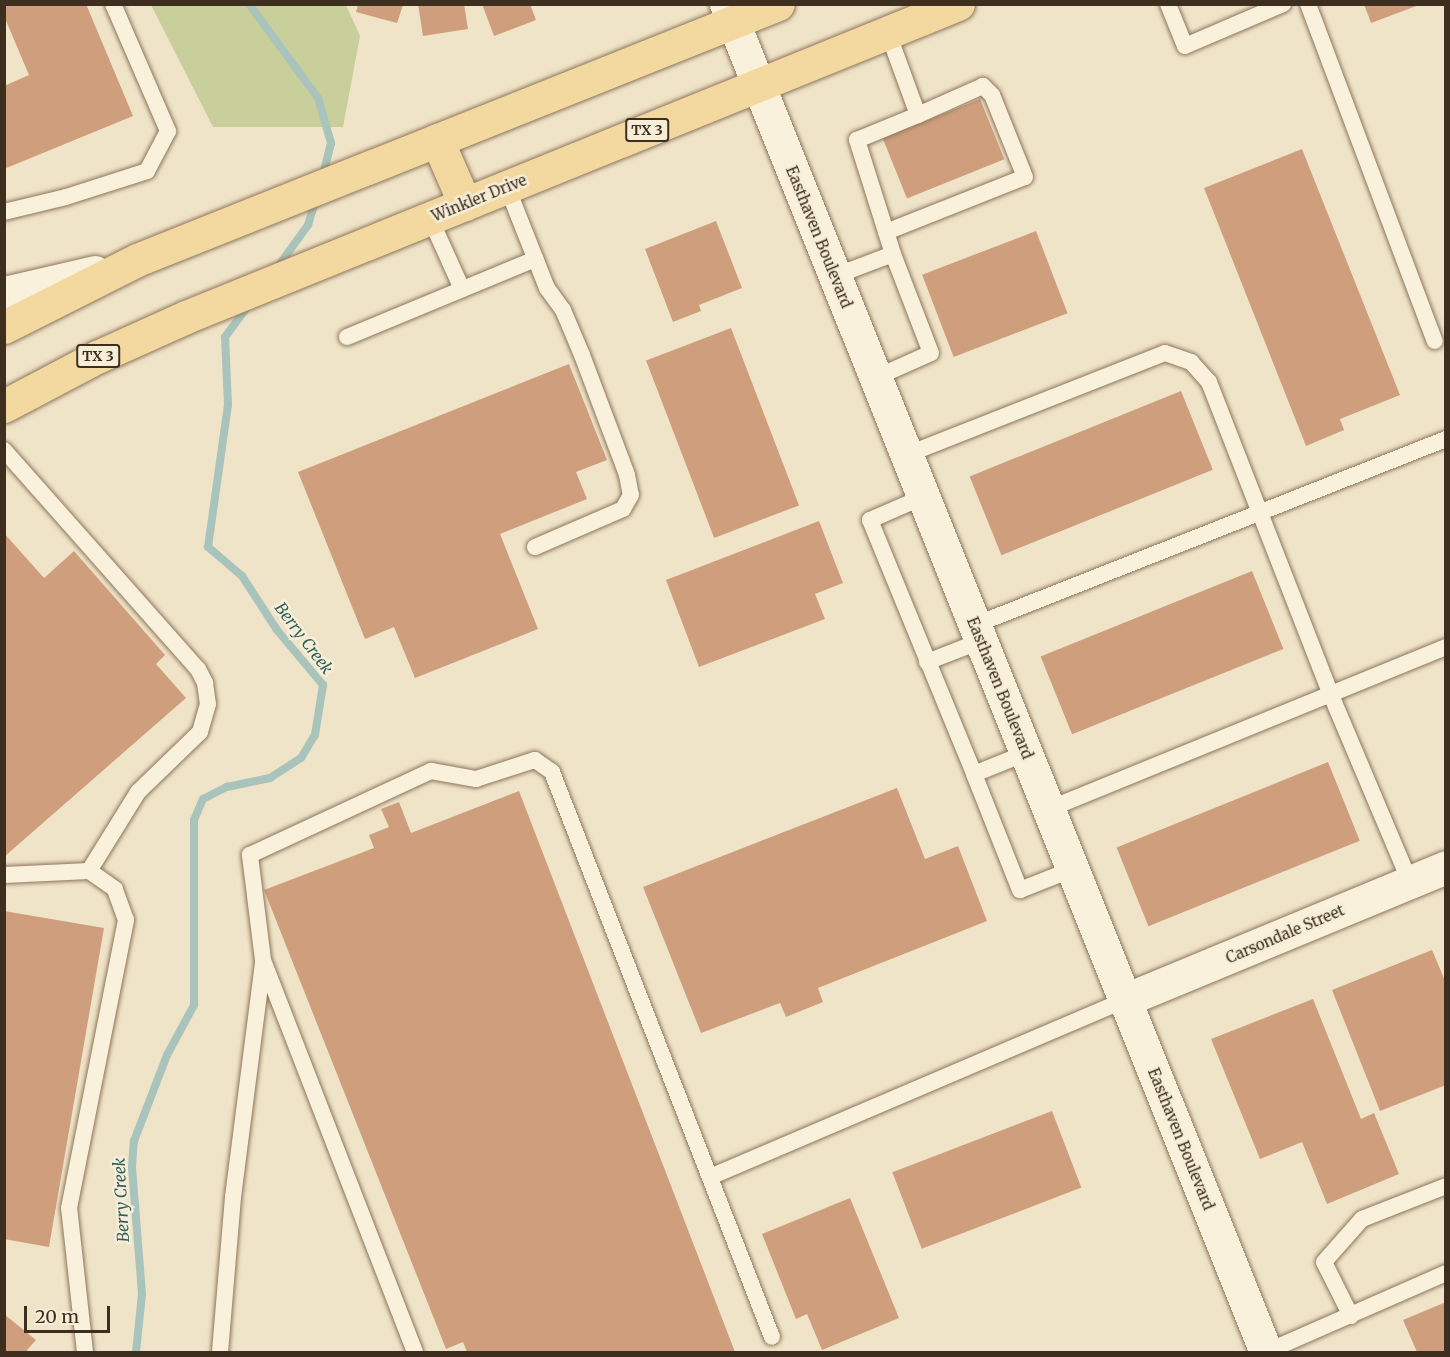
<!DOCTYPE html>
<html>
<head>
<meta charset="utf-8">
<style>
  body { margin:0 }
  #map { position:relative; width:1450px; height:1357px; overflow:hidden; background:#f0e4c8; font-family:Merriweather,serif }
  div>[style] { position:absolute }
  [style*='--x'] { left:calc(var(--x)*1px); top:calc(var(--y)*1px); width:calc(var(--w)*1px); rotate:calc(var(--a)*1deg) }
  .green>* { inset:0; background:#c9cf9b }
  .stream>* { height:8px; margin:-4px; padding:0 4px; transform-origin:4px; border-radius:4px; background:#a9c4bc }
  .building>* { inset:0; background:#cf9f7d; transform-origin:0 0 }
  .roads { filter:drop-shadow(0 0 2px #8d765c) drop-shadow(0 0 2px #8d765c) }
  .lane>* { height:16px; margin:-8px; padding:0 8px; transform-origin:8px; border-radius:8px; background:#faf1dc }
  .street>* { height:33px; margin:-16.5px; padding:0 16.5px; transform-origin:16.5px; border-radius:16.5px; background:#faf1dc }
  .secondary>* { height:33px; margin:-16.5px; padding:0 16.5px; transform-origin:16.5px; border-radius:16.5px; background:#faf1dc }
  .primary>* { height:33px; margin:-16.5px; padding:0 16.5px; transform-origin:16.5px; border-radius:16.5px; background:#f3d9a0 }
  span { translate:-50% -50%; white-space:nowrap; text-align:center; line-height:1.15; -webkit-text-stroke:5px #f7eed8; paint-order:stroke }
  .shield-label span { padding:2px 4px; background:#f7eed8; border:2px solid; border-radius:4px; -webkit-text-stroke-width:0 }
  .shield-label { font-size:14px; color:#3d2e20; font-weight:700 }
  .street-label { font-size:15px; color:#3d2e20 }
  .water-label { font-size:16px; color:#2f5d5a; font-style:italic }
  .frame { position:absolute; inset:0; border:6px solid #3d2e20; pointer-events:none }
  .scale { position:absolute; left:24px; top:1306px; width:86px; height:27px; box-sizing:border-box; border:3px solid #3d2e20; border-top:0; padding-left:8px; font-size:18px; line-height:21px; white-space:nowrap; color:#3d2e20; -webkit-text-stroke:4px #f7eed8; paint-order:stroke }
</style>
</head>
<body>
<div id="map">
  <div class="green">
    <div style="clip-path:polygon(151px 5px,346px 5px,360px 36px,343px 127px,213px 127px)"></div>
  </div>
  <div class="stream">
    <div style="--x:249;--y:4;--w:117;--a:53.7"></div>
    <div style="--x:318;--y:98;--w:47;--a:73.9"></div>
    <div style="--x:331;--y:143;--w:36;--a:104"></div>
    <div style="--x:277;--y:268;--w:53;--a:-54.2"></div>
    <div style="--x:308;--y:225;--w:27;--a:-73"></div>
    <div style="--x:136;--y:1352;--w:58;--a:-84.1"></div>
    <div style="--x:142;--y:1294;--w:127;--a:-94.5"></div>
    <div style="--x:132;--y:1167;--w:26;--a:-86"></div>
    <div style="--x:134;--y:1141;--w:92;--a:-69"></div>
    <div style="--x:167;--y:1055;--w:57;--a:-61.6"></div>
    <div style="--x:194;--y:1005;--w:185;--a:-90"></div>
    <div style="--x:194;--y:820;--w:23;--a:-67"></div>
    <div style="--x:203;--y:799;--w:27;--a:-27"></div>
    <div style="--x:227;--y:787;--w:44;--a:-11.8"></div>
    <div style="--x:270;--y:778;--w:37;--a:-33"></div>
    <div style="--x:301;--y:758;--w:27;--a:-59"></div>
    <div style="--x:315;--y:735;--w:51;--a:-80.9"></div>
    <div style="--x:323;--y:685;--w:72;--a:-129.9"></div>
    <div style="--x:277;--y:630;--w:64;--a:-122.9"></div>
    <div style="--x:242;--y:576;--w:45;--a:-139.5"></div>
    <div style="--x:208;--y:547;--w:143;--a:-82"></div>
    <div style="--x:228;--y:405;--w:68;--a:-92.5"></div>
    <div style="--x:225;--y:337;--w:44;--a:-53.4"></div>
  </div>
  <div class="building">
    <div style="clip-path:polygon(4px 4px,86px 4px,133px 116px,4px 169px,4px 86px,29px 75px,4px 16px)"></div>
    <div style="clip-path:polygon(418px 4px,464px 4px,468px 29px,423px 36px)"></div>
    <div style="clip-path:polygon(482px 4px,530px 4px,536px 20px,494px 36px)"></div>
    <div style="clip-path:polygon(1364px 4px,1419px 4px,1419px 5px,1371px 23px)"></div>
    <div style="clip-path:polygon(358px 5px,403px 5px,397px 23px,356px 12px)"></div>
    <div style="left:980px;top:99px;width:65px;height:105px;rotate:68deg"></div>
    <div style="clip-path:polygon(1302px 149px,1400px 395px,1340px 419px,1344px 430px,1306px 446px,1204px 188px)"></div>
    <div style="clip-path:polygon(716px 221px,742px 288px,699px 305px,701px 311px,673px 322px,645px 249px)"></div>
    <div style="left:1036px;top:231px;width:88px;height:122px;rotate:69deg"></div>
    <div style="left:731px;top:328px;width:190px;height:91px;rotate:69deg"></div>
    <div style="clip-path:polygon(569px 364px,607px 460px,576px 472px,587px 499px,500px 534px,538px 629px,415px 678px,394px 627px,365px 639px,298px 472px)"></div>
    <div style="left:1181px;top:391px;width:85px;height:228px;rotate:68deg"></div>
    <div style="clip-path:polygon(819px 521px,843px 583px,815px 594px,825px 619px,699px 667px,666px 580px)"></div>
    <div style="clip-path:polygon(4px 533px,44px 578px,74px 551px,165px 655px,156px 664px,186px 698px,4px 857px)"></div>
    <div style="left:1252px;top:571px;width:84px;height:228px;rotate:68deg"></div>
    <div style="left:1328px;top:762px;width:85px;height:228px;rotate:68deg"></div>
    <div style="clip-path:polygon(897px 788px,925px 859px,958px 846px,987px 921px,818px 988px,823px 1002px,786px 1017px,780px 1003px,701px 1033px,643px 887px)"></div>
    <div style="clip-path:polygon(519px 791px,735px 1352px,467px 1352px,463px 1342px,446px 1349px,264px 890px,374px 848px,369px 835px,389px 827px,381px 809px,399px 802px,411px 833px)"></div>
    <div style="clip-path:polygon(4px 911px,104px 928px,49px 1247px,4px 1239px)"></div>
    <div style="clip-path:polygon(1432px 950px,1446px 983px,1446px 1085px,1380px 1111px,1332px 990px)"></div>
    <div style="clip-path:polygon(1313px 999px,1361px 1119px,1374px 1113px,1399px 1174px,1327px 1204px,1302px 1142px,1260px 1159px,1211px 1039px)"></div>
    <div style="left:1052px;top:1111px;width:82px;height:171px;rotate:69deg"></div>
    <div style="clip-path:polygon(850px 1198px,899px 1318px,822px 1350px,807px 1314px,796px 1319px,762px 1234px)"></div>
    <div style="clip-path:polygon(1446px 1302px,1446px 1352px,1417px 1352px,1403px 1320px)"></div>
    <div style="clip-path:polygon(4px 1314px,36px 1340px,27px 1350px,30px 1352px,4px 1352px)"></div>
  </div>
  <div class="roads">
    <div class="lane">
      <div style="--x:1168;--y:4;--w:45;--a:68"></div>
      <div style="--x:1185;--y:46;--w:107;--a:-23.2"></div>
      <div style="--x:1308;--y:4;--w:360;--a:69.4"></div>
      <div style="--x:507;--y:187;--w:109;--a:68.4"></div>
      <div style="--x:547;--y:288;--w:27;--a:54"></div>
      <div style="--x:563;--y:310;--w:49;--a:67.1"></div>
      <div style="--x:582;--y:355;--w:128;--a:69.4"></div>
      <div style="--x:627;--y:475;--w:20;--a:79"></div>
      <div style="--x:631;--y:495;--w:16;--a:120"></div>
      <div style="--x:623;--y:509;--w:96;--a:156.6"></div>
      <div style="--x:4;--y:212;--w:64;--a:-13.6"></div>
      <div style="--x:66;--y:197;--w:85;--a:-17.8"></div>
      <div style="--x:147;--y:171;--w:45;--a:-62.3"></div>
      <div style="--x:168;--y:131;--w:138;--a:-113.4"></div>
      <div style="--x:430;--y:218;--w:78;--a:65.7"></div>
      <div style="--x:886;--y:232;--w:149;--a:-21.6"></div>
      <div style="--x:1025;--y:177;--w:88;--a:-111.9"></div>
      <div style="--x:992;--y:95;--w:13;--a:-135"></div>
      <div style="--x:983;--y:86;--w:71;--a:156"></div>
      <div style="--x:835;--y:276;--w:62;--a:-20.8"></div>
      <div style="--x:893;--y:254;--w:120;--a:-107.5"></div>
      <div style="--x:857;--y:140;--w:66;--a:-22.3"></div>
      <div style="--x:918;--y:115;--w:87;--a:-110.1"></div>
      <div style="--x:347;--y:337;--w:204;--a:-22.5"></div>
      <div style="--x:875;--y:378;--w:61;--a:-24.1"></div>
      <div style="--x:931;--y:353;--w:106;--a:-111"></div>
      <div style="--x:4;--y:450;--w:293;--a:48.5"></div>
      <div style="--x:198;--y:669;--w:16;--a:63"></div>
      <div style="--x:205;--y:683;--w:21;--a:82"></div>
      <div style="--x:208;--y:704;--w:29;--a:106"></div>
      <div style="--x:200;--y:732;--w:86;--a:135.9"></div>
      <div style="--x:138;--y:792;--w:93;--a:121.8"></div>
      <div style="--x:89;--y:871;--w:85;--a:177.3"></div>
      <div style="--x:906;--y:455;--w:278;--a:-21.5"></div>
      <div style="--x:1165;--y:353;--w:28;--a:19"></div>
      <div style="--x:1191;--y:362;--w:27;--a:48"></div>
      <div style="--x:1209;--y:382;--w:336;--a:68.7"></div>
      <div style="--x:1331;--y:695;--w:203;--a:67.1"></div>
      <div style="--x:923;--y:497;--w:58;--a:156.5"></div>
      <div style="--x:870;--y:520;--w:274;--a:67.7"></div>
      <div style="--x:975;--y:625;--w:506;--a:-21.55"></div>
      <div style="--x:927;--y:662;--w:58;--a:-21.3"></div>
      <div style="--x:1026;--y:753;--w:56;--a:158"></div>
      <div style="--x:974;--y:774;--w:125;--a:68.4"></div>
      <div style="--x:1020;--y:890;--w:57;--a:-21.6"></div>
      <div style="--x:1049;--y:809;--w:429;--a:-22.2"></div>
      <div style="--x:710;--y:1177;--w:451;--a:-23.1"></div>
      <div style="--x:1351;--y:1316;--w:60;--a:-116.6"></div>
      <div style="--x:1324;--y:1262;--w:57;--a:-48.5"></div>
      <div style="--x:1362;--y:1219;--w:90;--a:-21.4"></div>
      <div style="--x:85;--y:1352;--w:145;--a:-96.3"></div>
      <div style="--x:69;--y:1208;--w:294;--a:-78.8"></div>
      <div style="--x:126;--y:920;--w:33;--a:-110"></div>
      <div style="--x:115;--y:889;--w:32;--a:-145"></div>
      <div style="--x:220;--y:1352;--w:156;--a:-85.2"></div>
      <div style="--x:233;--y:1197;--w:235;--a:-82.7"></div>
      <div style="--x:415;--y:1352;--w:420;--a:-111.2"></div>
      <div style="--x:263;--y:960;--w:106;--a:-97.1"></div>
      <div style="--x:250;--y:855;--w:200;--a:-24.9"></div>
      <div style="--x:431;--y:771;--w:46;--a:10.1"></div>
      <div style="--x:476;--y:779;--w:62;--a:-17.9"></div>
      <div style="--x:535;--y:760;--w:21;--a:35"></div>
      <div style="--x:552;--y:772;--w:606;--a:68.73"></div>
      <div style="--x:1266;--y:1352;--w:197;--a:-23.7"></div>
    </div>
    <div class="street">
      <div style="--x:726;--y:4;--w:1452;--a:68.17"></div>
      <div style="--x:1125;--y:1000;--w:347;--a:-22.5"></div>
    </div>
    <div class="secondary">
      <div style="--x:4;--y:293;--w:93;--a:-13"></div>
    </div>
    <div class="primary">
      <div style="--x:437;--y:140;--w:70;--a:66.4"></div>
      <div style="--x:4;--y:327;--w:149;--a:-26.7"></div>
      <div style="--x:137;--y:260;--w:690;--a:-21.77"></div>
      <div style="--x:4;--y:406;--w:105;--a:-27.8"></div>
      <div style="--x:97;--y:357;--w:98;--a:-24.2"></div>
      <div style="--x:186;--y:317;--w:833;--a:-22.07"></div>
    </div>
  </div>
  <div class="shield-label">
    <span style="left:647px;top:130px">TX 3</span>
    <span style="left:98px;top:356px">TX 3</span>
  </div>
  <div class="street-label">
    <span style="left:479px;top:198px;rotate:-22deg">Winkler Drive</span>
    <span style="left:819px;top:237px;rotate:68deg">Easthaven Boulevard</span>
    <span style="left:1000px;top:688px;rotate:68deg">Easthaven Boulevard</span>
    <span style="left:1285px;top:934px;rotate:-23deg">Carsondale Street</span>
    <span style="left:1181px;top:1139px;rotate:68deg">Easthaven Boulevard</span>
  </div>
  <div class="water-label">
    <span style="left:304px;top:638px;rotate:53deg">Berry Creek</span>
    <span style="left:121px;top:1200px;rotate:-93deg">Berry Creek</span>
  </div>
  <div class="frame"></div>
  <div class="scale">20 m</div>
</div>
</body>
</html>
